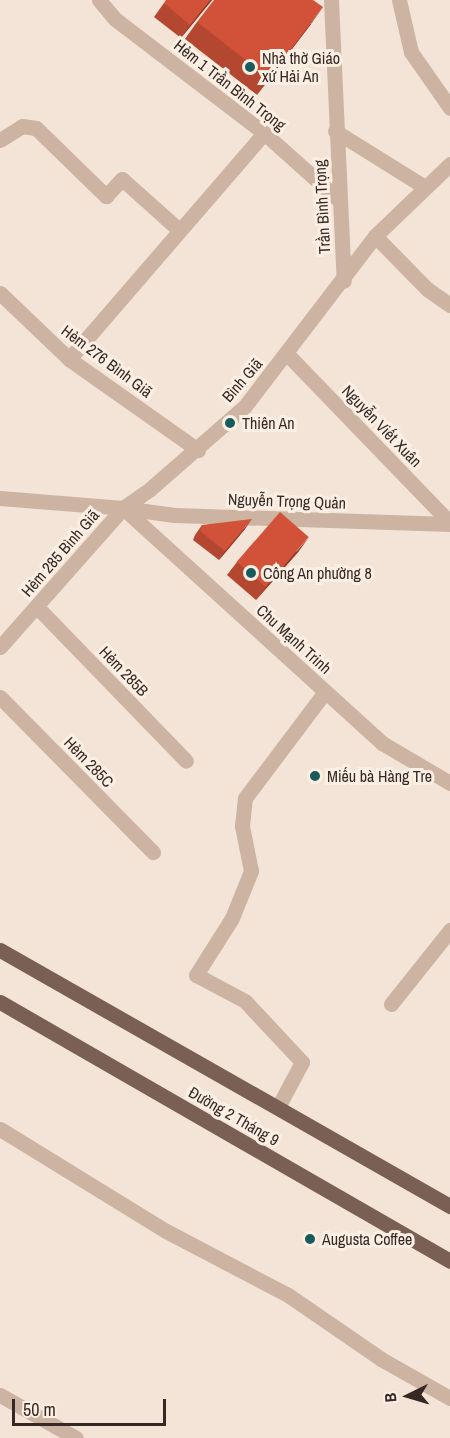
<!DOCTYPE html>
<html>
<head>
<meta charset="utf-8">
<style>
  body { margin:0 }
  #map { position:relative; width:450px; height:1438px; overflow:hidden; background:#f3e4d7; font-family:"Archivo Narrow",sans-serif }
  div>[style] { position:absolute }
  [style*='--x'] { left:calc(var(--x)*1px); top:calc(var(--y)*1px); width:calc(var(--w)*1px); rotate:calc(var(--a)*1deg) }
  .minor>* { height:15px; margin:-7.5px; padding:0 7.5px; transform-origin:7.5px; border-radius:7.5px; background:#ccb3a2 }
  .major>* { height:15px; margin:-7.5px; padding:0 7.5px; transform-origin:7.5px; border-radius:7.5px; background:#7a5f55 }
  .wall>* { inset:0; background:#b44730 }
  .shaded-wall>* { inset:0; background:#923927 }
  .building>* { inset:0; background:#d15238; transform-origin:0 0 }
  .dots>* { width:16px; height:16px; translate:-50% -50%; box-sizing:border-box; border:3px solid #fbefe4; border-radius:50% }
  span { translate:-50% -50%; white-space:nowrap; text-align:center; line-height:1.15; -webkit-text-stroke:6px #fbefe4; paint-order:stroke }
  .poi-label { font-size:16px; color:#362925 }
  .left { translate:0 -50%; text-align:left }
  .street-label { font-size:16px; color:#362925 }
  .north { position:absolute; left:378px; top:1366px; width:60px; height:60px; -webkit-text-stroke:4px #fbefe4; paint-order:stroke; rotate:265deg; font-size:16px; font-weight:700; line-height:24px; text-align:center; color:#362925 }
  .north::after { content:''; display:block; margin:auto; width:21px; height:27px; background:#362925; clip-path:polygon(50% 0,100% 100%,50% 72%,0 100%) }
  .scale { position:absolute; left:12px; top:1399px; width:154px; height:27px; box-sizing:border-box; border:3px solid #362925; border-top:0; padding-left:8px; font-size:18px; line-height:21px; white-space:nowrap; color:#362925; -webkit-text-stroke:4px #fbefe4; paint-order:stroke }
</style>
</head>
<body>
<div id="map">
  <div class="minor">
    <div style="--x:99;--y:0;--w:25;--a:50"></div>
    <div style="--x:115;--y:19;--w:188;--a:37.4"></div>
    <div style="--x:264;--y:133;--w:101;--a:41.8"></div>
    <div style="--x:331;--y:0;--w:281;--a:87.4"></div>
    <div style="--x:399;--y:0;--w:53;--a:77"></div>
    <div style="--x:411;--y:52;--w:68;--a:55.1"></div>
    <div style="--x:335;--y:131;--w:106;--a:31.9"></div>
    <div style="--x:0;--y:140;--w:26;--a:-32"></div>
    <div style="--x:22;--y:126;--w:14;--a:8"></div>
    <div style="--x:36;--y:128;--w:98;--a:44.2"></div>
    <div style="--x:106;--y:196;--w:23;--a:-47"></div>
    <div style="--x:122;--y:179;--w:76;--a:41.8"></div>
    <div style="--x:375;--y:236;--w:74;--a:45.5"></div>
    <div style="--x:427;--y:289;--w:28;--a:35"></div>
    <div style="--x:0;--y:293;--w:95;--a:43.7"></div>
    <div style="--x:69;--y:359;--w:158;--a:35.2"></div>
    <div style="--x:288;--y:355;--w:233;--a:46"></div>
    <div style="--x:69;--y:359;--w:298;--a:-49.2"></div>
    <div style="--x:0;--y:498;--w:123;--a:4.6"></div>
    <div style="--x:123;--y:508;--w:33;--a:-35"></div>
    <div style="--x:150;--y:489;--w:126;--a:-41.1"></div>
    <div style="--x:245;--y:406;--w:214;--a:-52.6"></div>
    <div style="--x:375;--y:236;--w:104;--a:-43.8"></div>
    <div style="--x:123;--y:508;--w:350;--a:42.2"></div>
    <div style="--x:382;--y:743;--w:79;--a:30.5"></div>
    <div style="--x:123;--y:508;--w:52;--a:7.7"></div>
    <div style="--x:175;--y:515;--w:275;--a:1.9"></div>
    <div style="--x:37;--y:607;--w:214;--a:45.9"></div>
    <div style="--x:0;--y:647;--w:186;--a:-48.5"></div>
    <div style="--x:0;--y:697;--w:218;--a:45.4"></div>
    <div style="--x:391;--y:1004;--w:95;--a:-51.4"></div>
    <div style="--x:278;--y:1107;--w:51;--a:-61.9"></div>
    <div style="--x:302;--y:1062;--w:83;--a:-133.1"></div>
    <div style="--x:245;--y:1001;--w:55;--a:-152"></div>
    <div style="--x:196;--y:975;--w:67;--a:-57.7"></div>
    <div style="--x:232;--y:918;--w:51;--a:-68"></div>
    <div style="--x:251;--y:871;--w:46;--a:-101.3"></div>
    <div style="--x:242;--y:826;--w:28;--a:-84"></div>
    <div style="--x:245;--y:798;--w:133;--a:-53"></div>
    <div style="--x:0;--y:1129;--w:195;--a:31.6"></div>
    <div style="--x:166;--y:1231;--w:138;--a:27.7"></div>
    <div style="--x:288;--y:1295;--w:113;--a:34.5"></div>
    <div style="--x:381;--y:1359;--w:79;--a:29.5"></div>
    <div style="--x:0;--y:1395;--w:87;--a:29.5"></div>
  </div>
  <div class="major">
    <div style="--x:0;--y:950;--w:518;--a:29.64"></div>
    <div style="--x:0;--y:1002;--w:519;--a:29.92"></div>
  </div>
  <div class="wall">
    <div style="clip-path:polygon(212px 0,181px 38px,154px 17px,164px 3px)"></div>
    <div style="clip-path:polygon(197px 22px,311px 24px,257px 95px,185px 39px)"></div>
    <div style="clip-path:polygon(202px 525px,245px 529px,219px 560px,193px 540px,195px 535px)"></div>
    <div style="clip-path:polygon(299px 551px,256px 600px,227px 575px,237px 562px)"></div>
  </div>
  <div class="shaded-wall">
    <div style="clip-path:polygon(210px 0,212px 0,181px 38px,190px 25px)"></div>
    <div style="clip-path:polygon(323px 7px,311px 24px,257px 95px,269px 78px)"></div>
    <div style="clip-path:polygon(252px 519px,245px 529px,219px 560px,225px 551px)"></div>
    <div style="clip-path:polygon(309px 537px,299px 551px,256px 600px,266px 587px)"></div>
  </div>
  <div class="building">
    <div style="clip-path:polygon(166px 0,210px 0,190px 25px,164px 3px)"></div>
    <div style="clip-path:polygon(214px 0,313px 0,323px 7px,269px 78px,197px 22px)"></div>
    <div style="left:280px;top:512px;width:38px;height:66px;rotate:41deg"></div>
    <div style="clip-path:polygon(252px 519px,225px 551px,200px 531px,202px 525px)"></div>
  </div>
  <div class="dots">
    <div style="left:250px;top:67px;background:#175b5b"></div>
    <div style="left:230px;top:423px;background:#175b5b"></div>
    <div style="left:251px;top:573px;background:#175b5b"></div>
    <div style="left:315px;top:776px;background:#175b5b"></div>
    <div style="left:310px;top:1239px;background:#175b5b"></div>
  </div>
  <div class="poi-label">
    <span class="left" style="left:262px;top:67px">Nhà thờ Giáo<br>xứ Hải An</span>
    <span class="left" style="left:242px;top:423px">Thiên An</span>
    <span class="left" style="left:263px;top:573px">Công An phường 8</span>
    <span class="left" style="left:327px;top:776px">Miếu bà Hàng Tre</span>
    <span class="left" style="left:322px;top:1239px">Augusta Coffee</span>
  </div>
  <div class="street-label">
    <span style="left:230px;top:85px;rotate:38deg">Hẻm 1 Trần Bình Trọng</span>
    <span style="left:322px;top:207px;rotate:-93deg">Trần Bình Trọng</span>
    <span style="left:107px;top:361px;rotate:37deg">Hẻm 276 Bình Giã</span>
    <span style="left:242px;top:380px;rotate:-49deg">Bình Giã</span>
    <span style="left:382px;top:426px;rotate:46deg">Nguyễn Viết Xuân</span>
    <span style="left:287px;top:501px;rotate:2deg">Nguyễn Trọng Quản</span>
    <span style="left:60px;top:553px;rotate:-49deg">Hẻm 285 Bình Giã</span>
    <span style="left:294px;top:639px;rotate:42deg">Chu Mạnh Trinh</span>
    <span style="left:124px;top:671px;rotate:46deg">Hẻm 285B</span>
    <span style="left:89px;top:762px;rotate:46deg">Hẻm 285C</span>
    <span style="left:234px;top:1116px;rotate:30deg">Đường 2 Tháng 9</span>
  </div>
  <div class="north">B</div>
  <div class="scale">50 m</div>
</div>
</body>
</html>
